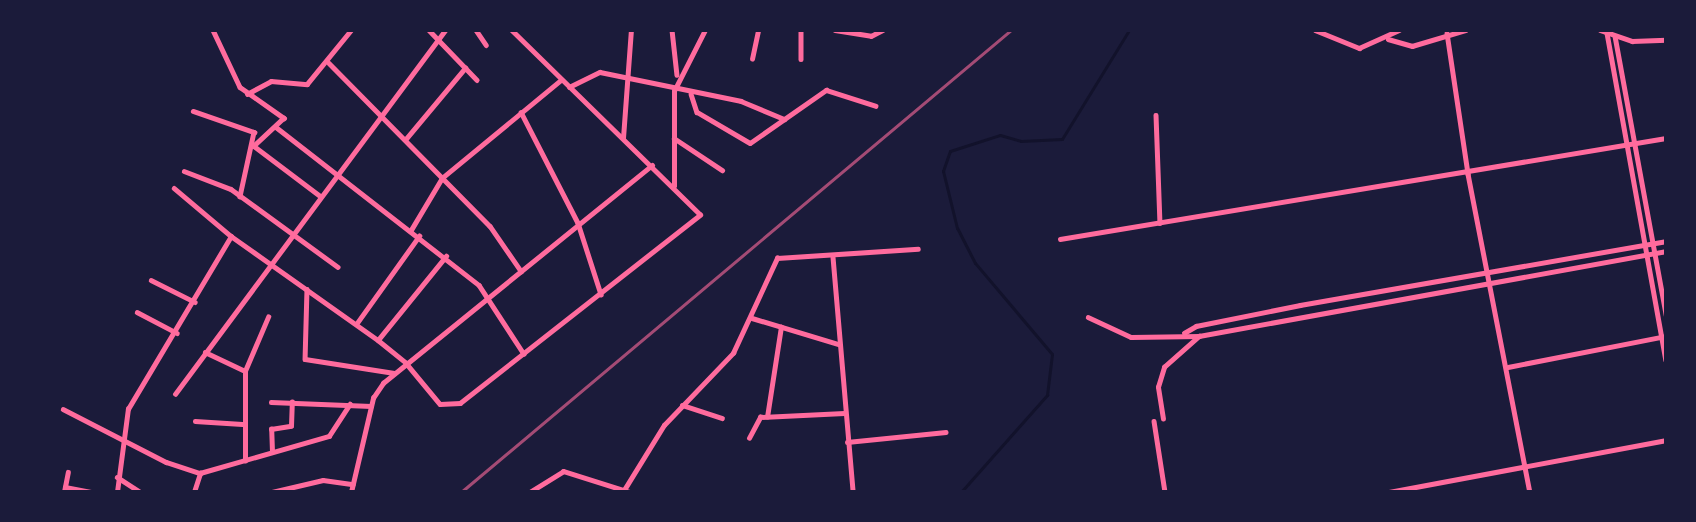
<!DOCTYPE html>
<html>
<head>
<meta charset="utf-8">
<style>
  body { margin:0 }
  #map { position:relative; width:1696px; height:522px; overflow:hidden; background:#1b1b3a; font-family:Barlow,sans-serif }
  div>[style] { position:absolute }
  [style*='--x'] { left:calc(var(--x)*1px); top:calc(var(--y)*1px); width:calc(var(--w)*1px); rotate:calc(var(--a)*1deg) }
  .stream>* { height:3px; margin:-1.5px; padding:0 1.5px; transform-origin:1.5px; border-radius:1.5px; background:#12122b }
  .minor>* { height:4.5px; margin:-2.25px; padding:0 2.25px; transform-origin:2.25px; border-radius:2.25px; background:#ff6b9d }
  .rail>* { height:3px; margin:-1.5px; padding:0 1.5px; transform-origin:1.5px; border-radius:1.5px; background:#a44b75 }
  span { translate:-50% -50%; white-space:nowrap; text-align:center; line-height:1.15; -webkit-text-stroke:4.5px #1b1b3a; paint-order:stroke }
  .frame { position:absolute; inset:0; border:32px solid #1b1b3a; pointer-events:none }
</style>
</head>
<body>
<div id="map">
  <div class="stream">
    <div style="--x:961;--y:492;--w:130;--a:-48.4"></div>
    <div style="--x:1047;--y:395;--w:41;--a:-83"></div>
    <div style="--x:1052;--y:354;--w:119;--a:-130.2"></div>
    <div style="--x:975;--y:263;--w:39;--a:-117"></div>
    <div style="--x:957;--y:228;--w:59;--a:-103.8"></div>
    <div style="--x:943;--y:171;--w:21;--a:-71"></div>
    <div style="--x:950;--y:151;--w:52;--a:-17.7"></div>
    <div style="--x:1000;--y:135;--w:22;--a:16"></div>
    <div style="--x:1021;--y:141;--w:41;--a:-2.8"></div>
    <div style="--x:1062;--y:139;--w:128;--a:-58.4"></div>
  </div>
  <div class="minor">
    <div style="--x:213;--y:30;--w:63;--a:64.7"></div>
    <div style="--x:240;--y:87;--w:54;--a:35.2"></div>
    <div style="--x:284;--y:118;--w:41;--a:137"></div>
    <div style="--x:254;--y:146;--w:83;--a:37.1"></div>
    <div style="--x:429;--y:30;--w:69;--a:46.2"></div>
    <div style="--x:476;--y:30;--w:18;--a:56"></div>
    <div style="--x:672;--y:30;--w:45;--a:83.7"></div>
    <div style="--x:801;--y:30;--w:29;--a:90"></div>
    <div style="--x:835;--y:30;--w:36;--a:9"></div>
    <div style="--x:871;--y:36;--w:13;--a:-27"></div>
    <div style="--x:1315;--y:30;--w:48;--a:22.2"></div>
    <div style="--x:1359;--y:48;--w:44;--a:-24.2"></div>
    <div style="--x:1600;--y:30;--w:34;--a:19"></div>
    <div style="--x:1632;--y:41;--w:34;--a:-2"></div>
    <div style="--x:1447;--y:33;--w:143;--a:81.5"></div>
    <div style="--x:1468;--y:174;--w:324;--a:79"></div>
    <div style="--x:1607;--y:33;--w:332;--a:79.8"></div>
    <div style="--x:1615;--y:36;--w:284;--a:79.6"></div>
    <div style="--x:1388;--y:39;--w:25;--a:16"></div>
    <div style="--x:1412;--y:46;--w:56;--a:-16.5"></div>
    <div style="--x:752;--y:59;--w:30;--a:-78"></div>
    <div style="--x:329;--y:63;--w:229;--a:45.4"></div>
    <div style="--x:490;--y:226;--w:55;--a:55.4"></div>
    <div style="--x:569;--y:87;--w:34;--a:-26"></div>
    <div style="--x:600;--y:72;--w:144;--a:11.6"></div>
    <div style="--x:741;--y:101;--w:47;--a:22.7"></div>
    <div style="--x:247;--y:94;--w:27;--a:-28"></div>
    <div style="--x:271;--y:81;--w:36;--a:5"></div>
    <div style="--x:307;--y:84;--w:70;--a:-50.8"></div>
    <div style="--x:691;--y:94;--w:19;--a:72"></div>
    <div style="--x:697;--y:112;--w:61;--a:30.3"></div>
    <div style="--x:750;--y:143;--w:93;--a:-34.9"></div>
    <div style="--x:826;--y:90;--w:52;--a:17.7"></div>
    <div style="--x:193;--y:111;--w:65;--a:19"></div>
    <div style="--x:254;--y:132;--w:66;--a:102.3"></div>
    <div style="--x:521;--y:112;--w:125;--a:62.8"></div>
    <div style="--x:578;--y:223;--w:75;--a:72.1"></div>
    <div style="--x:1156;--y:115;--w:108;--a:87.9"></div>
    <div style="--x:276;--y:127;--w:257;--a:37.9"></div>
    <div style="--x:479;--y:285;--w:82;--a:56.9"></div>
    <div style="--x:623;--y:138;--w:108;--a:-85.8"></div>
    <div style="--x:674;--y:138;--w:58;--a:33.7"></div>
    <div style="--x:405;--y:140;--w:94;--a:-50.2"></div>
    <div style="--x:184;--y:171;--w:50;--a:21"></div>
    <div style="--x:231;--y:189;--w:132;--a:36.1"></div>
    <div style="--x:674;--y:186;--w:95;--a:-90"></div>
    <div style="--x:674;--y:91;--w:68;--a:-63.1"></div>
    <div style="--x:174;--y:188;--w:75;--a:40.1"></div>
    <div style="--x:231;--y:236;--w:180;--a:35.3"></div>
    <div style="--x:378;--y:340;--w:36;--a:39"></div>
    <div style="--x:406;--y:363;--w:53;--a:50.3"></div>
    <div style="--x:440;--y:404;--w:20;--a:-3"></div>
    <div style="--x:460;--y:403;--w:305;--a:-38.1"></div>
    <div style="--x:700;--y:215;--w:264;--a:-135.6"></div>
    <div style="--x:411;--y:230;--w:61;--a:-59.2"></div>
    <div style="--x:442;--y:178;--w:154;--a:-39.5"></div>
    <div style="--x:1060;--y:239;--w:614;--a:-9.46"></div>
    <div style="--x:833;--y:257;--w:236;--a:85.1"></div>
    <div style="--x:151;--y:280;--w:49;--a:26.6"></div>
    <div style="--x:307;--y:289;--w:70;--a:91.6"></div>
    <div style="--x:305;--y:359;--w:90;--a:8.9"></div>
    <div style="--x:137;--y:312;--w:45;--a:27.7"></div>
    <div style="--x:1088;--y:317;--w:47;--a:24.9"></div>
    <div style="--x:1131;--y:337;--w:68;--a:-0.8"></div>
    <div style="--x:1199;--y:336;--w:475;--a:-10.3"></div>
    <div style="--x:752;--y:318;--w:90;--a:16.8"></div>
    <div style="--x:357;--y:323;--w:107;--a:-54.5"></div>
    <div style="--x:1184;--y:333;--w:14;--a:-30"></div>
    <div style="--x:1196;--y:326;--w:106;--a:-11.4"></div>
    <div style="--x:1300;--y:305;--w:372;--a:-9.9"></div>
    <div style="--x:378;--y:340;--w:108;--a:-51"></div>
    <div style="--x:205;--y:352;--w:44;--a:25.4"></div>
    <div style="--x:1508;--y:367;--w:161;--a:-11.1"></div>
    <div style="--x:175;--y:394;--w:453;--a:-53.4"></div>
    <div style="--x:271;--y:402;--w:100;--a:2.3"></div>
    <div style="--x:682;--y:405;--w:42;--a:18"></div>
    <div style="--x:63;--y:409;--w:116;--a:27.2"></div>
    <div style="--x:166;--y:462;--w:36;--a:18"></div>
    <div style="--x:200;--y:473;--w:134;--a:-16"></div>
    <div style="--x:329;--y:436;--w:38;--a:-57"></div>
    <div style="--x:767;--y:417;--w:91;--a:-81.2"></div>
    <div style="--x:1163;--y:419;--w:32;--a:-99"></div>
    <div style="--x:1158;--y:387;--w:21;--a:-73"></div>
    <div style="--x:1164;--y:367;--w:47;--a:-41.5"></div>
    <div style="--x:195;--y:421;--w:47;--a:3.7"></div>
    <div style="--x:1154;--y:421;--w:72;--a:81.2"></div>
    <div style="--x:749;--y:438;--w:24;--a:-62"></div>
    <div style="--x:760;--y:417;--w:84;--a:-2.7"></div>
    <div style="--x:847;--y:442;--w:99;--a:-5.8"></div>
    <div style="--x:272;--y:452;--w:23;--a:-92"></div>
    <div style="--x:271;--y:429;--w:20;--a:-9"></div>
    <div style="--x:291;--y:426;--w:24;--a:-88"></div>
    <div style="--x:245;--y:461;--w:90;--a:-90"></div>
    <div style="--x:245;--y:371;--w:59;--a:-66.9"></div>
    <div style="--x:117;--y:477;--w:27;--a:33"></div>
    <div style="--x:65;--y:487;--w:26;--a:11"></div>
    <div style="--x:624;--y:490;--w:76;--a:-58.4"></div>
    <div style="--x:664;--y:425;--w:100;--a:-46.2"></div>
    <div style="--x:733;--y:353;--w:105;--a:-65.1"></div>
    <div style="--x:777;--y:258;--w:141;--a:-3.7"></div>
    <div style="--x:64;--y:492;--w:20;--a:-79"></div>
    <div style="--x:117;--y:492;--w:84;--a:-82.5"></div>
    <div style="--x:128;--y:409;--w:201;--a:-59.2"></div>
    <div style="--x:194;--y:492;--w:20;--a:-72"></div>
    <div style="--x:272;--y:492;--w:52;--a:-13.2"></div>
    <div style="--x:323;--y:480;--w:30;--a:8"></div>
    <div style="--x:351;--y:492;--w:97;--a:-76.8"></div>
    <div style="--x:373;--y:398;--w:18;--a:-56"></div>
    <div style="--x:383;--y:383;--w:346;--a:-39"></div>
    <div style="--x:530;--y:492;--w:39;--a:-32"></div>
    <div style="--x:563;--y:471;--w:70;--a:17.4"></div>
    <div style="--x:1389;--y:492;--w:282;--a:-10.6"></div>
  </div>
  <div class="rail">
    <div style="--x:461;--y:492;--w:718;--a:-40.03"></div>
  </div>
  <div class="frame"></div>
</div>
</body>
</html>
